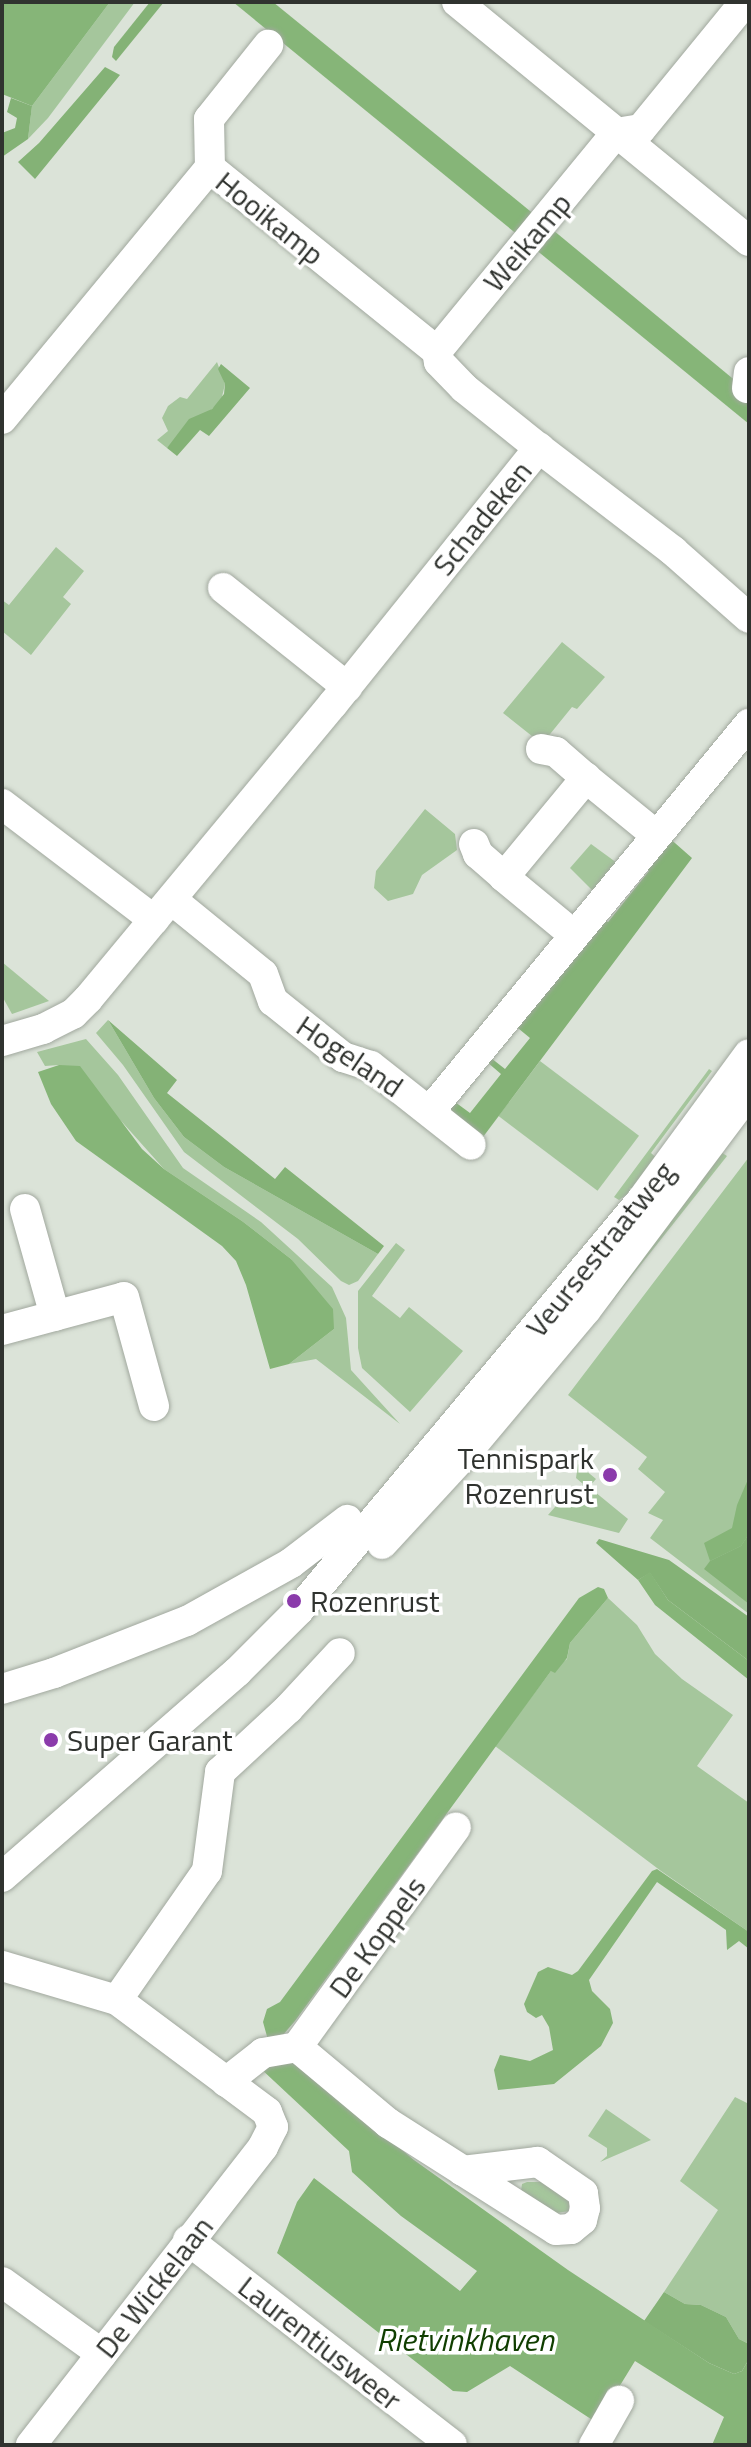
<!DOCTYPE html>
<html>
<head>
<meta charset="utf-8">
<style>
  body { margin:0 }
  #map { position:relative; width:751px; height:2447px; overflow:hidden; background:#dbe3d8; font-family:"Titillium Web",sans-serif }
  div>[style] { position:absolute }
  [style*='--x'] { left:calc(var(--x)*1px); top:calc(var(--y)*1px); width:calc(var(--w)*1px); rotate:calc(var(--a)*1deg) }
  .green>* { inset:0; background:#a5c69c; transform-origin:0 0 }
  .forest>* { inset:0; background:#84b276 }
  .water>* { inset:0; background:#86b578 }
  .roads { filter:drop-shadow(0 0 2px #a1a89e) drop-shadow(0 0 2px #a1a89e) }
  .minor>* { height:30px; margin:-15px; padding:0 15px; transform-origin:15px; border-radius:15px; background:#fff }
  .dots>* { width:22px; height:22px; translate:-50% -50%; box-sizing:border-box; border:4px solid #fff; border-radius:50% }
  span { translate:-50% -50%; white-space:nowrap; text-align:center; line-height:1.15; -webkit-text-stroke:7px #fff; paint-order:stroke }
  .street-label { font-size:30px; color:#30332f }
  .poi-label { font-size:30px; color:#30332f }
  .right { translate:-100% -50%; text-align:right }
  .left { translate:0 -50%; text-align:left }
  .water-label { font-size:32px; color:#103e00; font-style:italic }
  .frame { position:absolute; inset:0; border:4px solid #30332f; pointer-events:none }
</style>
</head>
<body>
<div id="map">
  <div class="green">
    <div style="clip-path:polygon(110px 2px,135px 2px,48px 118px,28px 139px,32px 106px)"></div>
    <div style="clip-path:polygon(217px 362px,225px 384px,221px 401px,167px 448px,157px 440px,168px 431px,162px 418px,168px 406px,180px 397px,187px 399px)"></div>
    <div style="clip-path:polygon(56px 547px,84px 571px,63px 597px,71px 604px,31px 655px,2px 631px,2px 600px,9px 605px)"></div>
    <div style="clip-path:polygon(562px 642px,605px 677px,577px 709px,572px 707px,542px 744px,503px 713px)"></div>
    <div style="clip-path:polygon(425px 809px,455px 834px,457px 850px,422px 875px,413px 894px,388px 901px,374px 888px,376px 871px)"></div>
    <div style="clip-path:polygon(591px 844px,617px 863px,593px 891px,570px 868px)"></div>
    <div style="clip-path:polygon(2px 962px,49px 1001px,12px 1014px,2px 996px)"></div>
    <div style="clip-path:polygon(108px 1020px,154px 1098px,184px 1137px,224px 1167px,378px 1254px,358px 1281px,349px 1285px,341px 1281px,298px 1239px,184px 1152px,123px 1065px,96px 1033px)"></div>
    <div style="clip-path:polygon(86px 1039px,118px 1075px,183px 1168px,261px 1222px,332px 1287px,346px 1318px,351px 1370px,400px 1424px,316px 1359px,289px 1364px,334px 1329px,291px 1259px,242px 1221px,164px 1169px,123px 1123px,59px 1065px,45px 1066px,37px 1052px)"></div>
    <div style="left:540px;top:1061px;width:124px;height:69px;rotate:37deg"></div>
    <div style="clip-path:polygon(709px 1069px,712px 1071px,651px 1153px,660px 1161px,647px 1179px,619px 1200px,614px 1197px)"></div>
    <div style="clip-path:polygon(716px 1149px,727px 1156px,593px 1325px,586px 1320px)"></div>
    <div style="clip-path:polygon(749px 1157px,749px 1614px,650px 1538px,663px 1520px,648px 1513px,665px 1492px,638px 1469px,647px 1457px,568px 1395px)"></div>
    <div style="clip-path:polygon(396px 1243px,405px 1250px,372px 1296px,400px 1318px,409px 1307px,463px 1351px,410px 1412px,362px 1368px,358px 1348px,358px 1291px)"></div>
    <div style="clip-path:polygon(578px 1464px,596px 1479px,589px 1487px,628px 1519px,619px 1533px,548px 1515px,562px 1499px,568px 1503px,583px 1484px,576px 1478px)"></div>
    <div style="clip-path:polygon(608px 1598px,637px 1625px,655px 1654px,682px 1679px,733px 1715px,697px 1766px,749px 1803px,749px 1932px,661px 1871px,495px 1746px,551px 1671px,567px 1659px,570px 1643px)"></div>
    <div style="clip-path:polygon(735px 2097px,749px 2104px,749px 2344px,739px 2339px,726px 2317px,701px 2305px,685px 2304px,664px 2292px,718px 2210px,680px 2181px)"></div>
    <div style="clip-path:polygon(606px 2109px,651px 2140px,600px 2162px,607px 2156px,607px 2148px,588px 2136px)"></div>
    <div style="clip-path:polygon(527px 2182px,544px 2182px,572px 2201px,570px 2211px,556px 2213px,521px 2191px,522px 2184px)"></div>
  </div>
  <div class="forest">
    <div style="clip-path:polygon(150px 2px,164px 2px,116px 61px,112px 57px,114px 47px)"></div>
    <div style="clip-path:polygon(105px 67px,120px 75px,35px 179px,18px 162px,39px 143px)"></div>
    <div style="clip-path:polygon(11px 98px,32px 106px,28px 139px,2px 157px,2px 133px,15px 128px,17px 118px,7px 112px)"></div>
    <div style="clip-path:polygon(221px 364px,250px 388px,209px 436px,200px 430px,177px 456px,167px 448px,189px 419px,212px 409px,224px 394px,225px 384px,218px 369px)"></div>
    <div style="clip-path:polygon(667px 836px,692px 858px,480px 1141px,447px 1113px,455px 1102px,470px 1113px,501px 1074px,487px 1062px,491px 1058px,505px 1069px,530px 1038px,513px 1024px,600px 917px,608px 922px,649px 871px,643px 866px)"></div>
    <div style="clip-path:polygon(108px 1020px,177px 1080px,167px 1093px,275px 1179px,285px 1167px,384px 1246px,378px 1254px,224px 1167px,184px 1137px,154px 1098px)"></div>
    <div style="clip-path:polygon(749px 1534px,749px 1604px,704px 1569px,710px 1561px,741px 1546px)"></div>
    <div style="clip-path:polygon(599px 1539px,669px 1560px,749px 1617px,749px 1661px,668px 1600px,650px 1573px,638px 1580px,596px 1543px)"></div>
    <div style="clip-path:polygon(664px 2292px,685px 2304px,701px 2305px,726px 2317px,739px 2339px,749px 2344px,749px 2359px,742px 2371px,734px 2374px,709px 2363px,644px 2321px)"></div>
  </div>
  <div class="water">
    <div style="clip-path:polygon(2px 2px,110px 2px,32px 106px,2px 94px)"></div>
    <div style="clip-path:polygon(233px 2px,273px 2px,530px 211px,749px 392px,749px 424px)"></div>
    <div style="clip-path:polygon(59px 1065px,80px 1066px,142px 1149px,164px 1169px,242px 1221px,291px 1259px,333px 1309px,334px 1329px,289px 1364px,270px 1369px,246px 1285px,236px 1261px,222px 1246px,76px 1141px,51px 1104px,38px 1072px)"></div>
    <div style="clip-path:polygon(749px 1477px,749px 1534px,741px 1546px,710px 1561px,704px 1543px,732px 1528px,737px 1505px)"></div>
    <div style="clip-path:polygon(650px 1572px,668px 1600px,749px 1661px,749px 1680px,655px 1605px,638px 1580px)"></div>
    <div style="clip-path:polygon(598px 1587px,604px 1589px,608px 1598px,570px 1643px,567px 1658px,555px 1673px,551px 1671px,295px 2021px,283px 2035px,268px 2040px,263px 2022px,267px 2009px,280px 2002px,579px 1598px)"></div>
    <div style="clip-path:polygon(657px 1869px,749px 1932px,749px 1949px,739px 1941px,727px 1950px,726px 1930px,657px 1882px,589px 1980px,592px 1991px,610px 2009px,613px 2023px,601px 2046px,554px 2084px,498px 2090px,494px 2070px,500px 2055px,530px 2061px,553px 2050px,549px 2027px,542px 2015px,536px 2018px,527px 2012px,524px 2004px,538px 1972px,548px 1967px,572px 1975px,578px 1971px,652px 1871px)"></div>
    <div style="clip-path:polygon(297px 2062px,414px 2160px,568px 2270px,709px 2363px,734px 2374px,742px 2371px,749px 2359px,749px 2445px,712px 2445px,724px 2417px,635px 2361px,597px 2423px,510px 2366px,467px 2392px,453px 2391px,277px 2253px,297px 2202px,314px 2178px,460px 2291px,477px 2271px,401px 2216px,352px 2172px,349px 2151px,259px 2067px)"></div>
  </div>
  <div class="roads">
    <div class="minor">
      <div style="--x:457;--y:2;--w:377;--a:39.3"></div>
      <div style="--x:210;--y:168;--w:49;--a:-91.2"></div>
      <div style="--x:209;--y:119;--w:95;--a:-51.4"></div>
      <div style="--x:437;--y:351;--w:282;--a:-50.6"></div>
      <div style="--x:616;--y:133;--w:25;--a:-9"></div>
      <div style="--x:641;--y:129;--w:164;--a:-50.7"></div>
      <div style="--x:747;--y:388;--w:16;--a:-83"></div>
      <div style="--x:2;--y:419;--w:326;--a:-50.4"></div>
      <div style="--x:210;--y:168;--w:292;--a:38.9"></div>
      <div style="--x:437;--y:351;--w:11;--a:80"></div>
      <div style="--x:439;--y:362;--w:36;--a:46"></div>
      <div style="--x:464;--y:388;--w:96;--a:38.7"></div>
      <div style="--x:223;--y:588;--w:159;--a:38.6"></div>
      <div style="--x:541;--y:749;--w:15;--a:11"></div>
      <div style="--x:556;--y:752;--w:40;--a:41"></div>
      <div style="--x:2;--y:804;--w:191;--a:37.3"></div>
      <div style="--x:474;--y:844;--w:11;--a:68"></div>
      <div style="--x:478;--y:854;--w:35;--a:41"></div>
      <div style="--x:172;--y:900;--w:117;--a:39.1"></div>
      <div style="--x:263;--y:974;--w:29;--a:70"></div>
      <div style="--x:273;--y:1001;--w:90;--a:38.7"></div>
      <div style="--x:343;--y:1057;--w:29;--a:18"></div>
      <div style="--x:371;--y:1066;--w:127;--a:38.3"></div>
      <div style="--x:574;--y:935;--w:91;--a:-140.4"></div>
      <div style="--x:504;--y:877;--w:129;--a:-50.4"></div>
      <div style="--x:586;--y:778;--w:90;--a:39.2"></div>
      <div style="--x:2;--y:1041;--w:43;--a:-16.3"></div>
      <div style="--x:43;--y:1029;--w:34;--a:-27"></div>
      <div style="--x:73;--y:1014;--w:21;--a:-45"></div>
      <div style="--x:88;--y:999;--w:383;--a:-50.3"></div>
      <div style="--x:333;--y:704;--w:329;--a:-51.2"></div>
      <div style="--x:539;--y:448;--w:169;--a:37.5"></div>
      <div style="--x:673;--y:551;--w:101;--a:41.4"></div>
      <div style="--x:430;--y:1111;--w:502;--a:-50.5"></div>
      <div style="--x:25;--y:1209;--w:111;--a:74.3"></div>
      <div style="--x:2;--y:1330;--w:126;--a:-15.1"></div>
      <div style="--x:124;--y:1297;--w:113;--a:74.6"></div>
      <div style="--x:382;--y:1544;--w:122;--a:-47.3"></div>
      <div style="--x:465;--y:1454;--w:188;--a:-50"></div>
      <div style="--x:586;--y:1310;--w:272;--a:-53.2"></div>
      <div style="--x:2;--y:1689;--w:54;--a:-17.1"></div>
      <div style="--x:54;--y:1673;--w:143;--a:-21.4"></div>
      <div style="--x:187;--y:1621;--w:119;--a:-29.1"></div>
      <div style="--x:291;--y:1563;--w:71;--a:-37.5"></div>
      <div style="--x:2;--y:1877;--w:312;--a:-41.1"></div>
      <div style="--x:237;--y:1672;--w:88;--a:-45"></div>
      <div style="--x:299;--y:1610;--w:533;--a:-50.1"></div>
      <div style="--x:641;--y:1201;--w:182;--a:-53.7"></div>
      <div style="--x:2;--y:1966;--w:120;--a:16.5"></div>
      <div style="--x:117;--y:2000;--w:187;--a:36.7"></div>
      <div style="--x:267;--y:2112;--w:16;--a:68"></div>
      <div style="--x:273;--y:2127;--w:22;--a:117"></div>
      <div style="--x:263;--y:2147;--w:378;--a:127.9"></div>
      <div style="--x:117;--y:2000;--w:157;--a:-55.1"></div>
      <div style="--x:207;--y:1871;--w:100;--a:-82.5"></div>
      <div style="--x:220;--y:1772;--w:93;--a:-42.8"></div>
      <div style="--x:288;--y:1709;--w:76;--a:-47.1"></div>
      <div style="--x:297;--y:2047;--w:271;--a:-54.1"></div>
      <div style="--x:226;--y:2082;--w:47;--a:-38.1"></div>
      <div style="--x:263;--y:2053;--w:35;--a:-10"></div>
      <div style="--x:297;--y:2047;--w:119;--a:39.9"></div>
      <div style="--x:388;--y:2123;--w:199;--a:32.5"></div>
      <div style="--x:556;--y:2230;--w:15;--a:-4"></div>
      <div style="--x:571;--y:2229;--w:14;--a:-39"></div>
      <div style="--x:582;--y:2220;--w:12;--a:-76"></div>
      <div style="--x:585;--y:2208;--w:15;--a:-98"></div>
      <div style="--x:583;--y:2193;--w:55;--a:-145.4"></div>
      <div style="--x:538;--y:2162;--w:76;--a:173.2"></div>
      <div style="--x:188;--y:2240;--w:334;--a:37.8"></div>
      <div style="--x:2;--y:2282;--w:123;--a:35.8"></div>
      <div style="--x:594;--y:2445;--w:51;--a:-60.4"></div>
    </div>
  </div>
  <div class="dots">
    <div style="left:610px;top:1475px;background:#8b3bab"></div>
    <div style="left:294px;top:1601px;background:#8b3bab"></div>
    <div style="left:51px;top:1740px;background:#8b3bab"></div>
  </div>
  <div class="street-label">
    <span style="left:270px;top:218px;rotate:39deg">Hooikamp</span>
    <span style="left:527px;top:242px;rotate:-50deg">Weikamp</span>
    <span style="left:482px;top:518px;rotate:-51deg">Schadeken</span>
    <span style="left:350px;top:1056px;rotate:34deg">Hogeland</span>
    <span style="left:600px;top:1249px;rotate:-51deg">Veursestraatweg</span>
    <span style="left:377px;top:1937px;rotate:-54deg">De Koppels</span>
    <span style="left:154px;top:2287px;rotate:-52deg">De Wickelaan</span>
    <span style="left:320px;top:2343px;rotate:38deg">Laurentiusweer</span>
  </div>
  <div class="poi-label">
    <span class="right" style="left:594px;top:1475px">Tennispark<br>Rozenrust</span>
    <span class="left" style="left:310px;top:1601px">Rozenrust</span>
    <span class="left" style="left:67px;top:1740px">Super Garant</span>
  </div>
  <div class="water-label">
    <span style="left:465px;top:2339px">Rietvinkhaven</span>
  </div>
  <div class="frame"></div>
</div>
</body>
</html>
